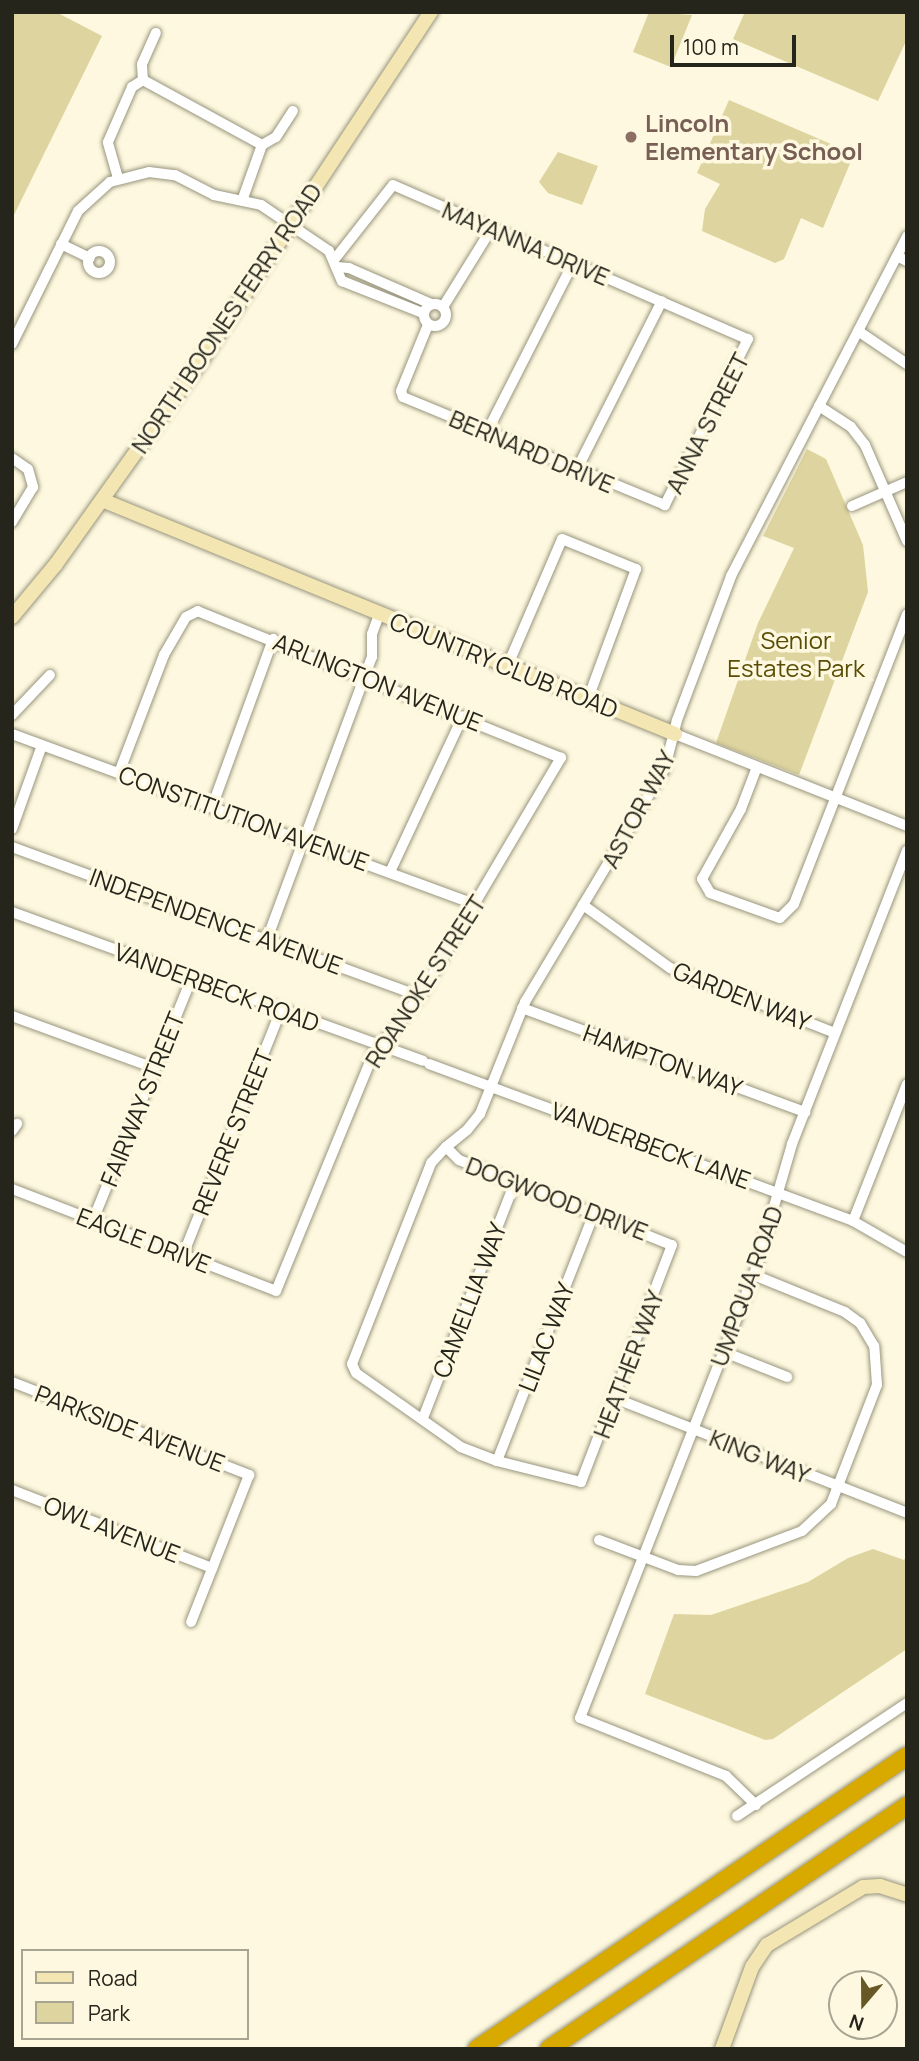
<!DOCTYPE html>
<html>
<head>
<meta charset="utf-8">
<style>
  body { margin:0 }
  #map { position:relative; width:919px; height:2061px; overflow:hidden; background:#fdf8df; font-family:Manrope,sans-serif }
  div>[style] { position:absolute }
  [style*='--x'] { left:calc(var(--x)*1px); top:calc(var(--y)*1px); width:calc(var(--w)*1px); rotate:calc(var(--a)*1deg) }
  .green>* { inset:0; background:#ded49f }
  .roads { filter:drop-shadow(0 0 2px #99957e) drop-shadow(0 0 2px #99957e) }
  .street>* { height:10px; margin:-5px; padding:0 5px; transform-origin:5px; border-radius:5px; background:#fff }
  .street>.ring { margin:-5px; padding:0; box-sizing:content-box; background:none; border:10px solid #fff; border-radius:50% }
  .secondary>* { height:14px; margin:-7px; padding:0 7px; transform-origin:7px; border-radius:7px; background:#f3e6b2 }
  .highway>* { height:18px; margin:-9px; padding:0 9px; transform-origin:9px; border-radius:9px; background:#d8aa00 }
  .dots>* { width:19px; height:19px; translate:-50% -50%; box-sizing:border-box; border:4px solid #fdf8df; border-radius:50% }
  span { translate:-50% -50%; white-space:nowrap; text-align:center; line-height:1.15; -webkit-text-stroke:7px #fdf8df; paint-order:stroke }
  .education-label { font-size:24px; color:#785e54; font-weight:700 }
  .left { translate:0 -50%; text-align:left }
  .street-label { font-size:24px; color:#26251c }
  .park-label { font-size:24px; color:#594d03 }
  .frame { position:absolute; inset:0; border:14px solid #26251c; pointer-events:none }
  .legend { position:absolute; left:21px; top:1949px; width:228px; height:91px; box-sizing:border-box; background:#fdf8df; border:2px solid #a7a491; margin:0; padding:9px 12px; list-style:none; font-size:21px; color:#26251c }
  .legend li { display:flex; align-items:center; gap:14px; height:35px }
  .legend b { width:35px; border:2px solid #a7a491 }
  .north { position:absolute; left:828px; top:1970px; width:70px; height:70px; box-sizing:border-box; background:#fdf8df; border:2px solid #a7a491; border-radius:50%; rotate:200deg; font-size:19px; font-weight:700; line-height:28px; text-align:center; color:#26251c }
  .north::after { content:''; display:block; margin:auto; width:24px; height:32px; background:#675926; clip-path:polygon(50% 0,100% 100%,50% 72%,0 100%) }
  .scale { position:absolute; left:670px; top:35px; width:126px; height:32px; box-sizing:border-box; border:4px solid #26251c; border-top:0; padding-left:9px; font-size:21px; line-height:24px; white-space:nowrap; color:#26251c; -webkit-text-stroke:5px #fdf8df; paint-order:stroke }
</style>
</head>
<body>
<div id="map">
  <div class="green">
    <div style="clip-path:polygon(12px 12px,56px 12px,102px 36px,12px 219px)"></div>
    <div style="clip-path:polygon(649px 12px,692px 15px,671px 67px,633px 52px)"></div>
    <div style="clip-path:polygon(745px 12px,907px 12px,907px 39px,878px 101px,733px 39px)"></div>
    <div style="clip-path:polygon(729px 100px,854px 154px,823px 228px,801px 218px,784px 259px,775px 263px,702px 231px,705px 209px,720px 184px,697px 173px)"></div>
    <div style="clip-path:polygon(558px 152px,598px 166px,582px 205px,548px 193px,539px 182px)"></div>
    <div style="clip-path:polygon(807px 449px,826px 459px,863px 545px,868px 592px,799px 775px,716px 743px,758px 623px,794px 548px,763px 536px)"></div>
    <div style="clip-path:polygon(873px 1549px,904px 1560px,907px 1555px,907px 1649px,773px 1739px,765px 1740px,645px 1694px,674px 1614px,711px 1615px,808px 1582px,848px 1558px)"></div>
  </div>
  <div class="roads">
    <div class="street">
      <div style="--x:143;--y:80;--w:136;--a:28.6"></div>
      <div style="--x:262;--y:145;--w:16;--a:-30"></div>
      <div style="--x:276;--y:137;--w:31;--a:-57"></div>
      <div style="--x:118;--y:178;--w:37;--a:-106"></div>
      <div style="--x:108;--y:142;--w:60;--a:-66.4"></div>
      <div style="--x:132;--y:87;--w:13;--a:-32"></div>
      <div style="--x:143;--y:80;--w:16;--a:-94"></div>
      <div style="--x:142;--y:64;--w:34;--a:-66"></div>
      <div style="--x:243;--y:198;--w:56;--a:-70.3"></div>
      <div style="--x:61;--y:244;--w:32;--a:26"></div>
      <div class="ring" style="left:88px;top:251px;width:12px;height:12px"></div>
      <div style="--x:897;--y:256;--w:11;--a:27"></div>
      <div style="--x:334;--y:260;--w:95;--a:-51.8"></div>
      <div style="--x:393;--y:185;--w:387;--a:23.5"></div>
      <div style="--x:748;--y:339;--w:186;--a:116.6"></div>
      <div style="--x:665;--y:505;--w:283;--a:-157.6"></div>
      <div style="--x:403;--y:397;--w:6;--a:-108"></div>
      <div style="--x:401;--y:391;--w:71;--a:-67.8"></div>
      <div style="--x:337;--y:267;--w:12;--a:5"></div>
      <div style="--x:349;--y:268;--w:90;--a:23.7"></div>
      <div class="ring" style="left:424px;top:304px;width:12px;height:12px"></div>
      <div style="--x:443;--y:307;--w:93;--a:-58.2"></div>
      <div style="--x:858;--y:331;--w:59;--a:34"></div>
      <div style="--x:12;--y:344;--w:148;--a:-63.6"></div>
      <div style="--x:78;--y:211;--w:43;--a:-42.2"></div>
      <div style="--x:110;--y:182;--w:40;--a:-14.4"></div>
      <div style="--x:149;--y:172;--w:26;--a:7"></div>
      <div style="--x:175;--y:175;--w:44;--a:27.1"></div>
      <div style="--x:214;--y:195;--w:48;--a:12"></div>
      <div style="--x:261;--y:205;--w:82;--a:34.1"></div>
      <div style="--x:329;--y:251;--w:33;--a:67"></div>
      <div style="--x:342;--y:281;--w:87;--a:21.6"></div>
      <div style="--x:819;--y:406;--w:38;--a:33"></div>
      <div style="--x:851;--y:427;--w:23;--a:52"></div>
      <div style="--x:865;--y:445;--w:105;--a:66.4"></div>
      <div style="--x:487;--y:432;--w:190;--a:-63"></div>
      <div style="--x:12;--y:458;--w:19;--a:35"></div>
      <div style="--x:28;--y:469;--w:19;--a:74"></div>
      <div style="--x:33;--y:487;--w:41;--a:121"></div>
      <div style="--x:577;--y:469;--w:188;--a:-63.2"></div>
      <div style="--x:852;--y:506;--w:60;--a:-23.6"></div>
      <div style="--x:507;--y:667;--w:139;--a:-66.7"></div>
      <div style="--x:562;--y:539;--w:80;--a:22.1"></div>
      <div style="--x:636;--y:569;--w:139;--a:110.3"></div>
      <div style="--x:12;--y:715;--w:55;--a:-46.5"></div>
      <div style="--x:12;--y:734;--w:493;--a:20.2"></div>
      <div style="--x:675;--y:734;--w:250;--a:21.6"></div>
      <div style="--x:757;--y:767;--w:45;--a:110.9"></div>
      <div style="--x:741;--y:809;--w:80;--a:119.1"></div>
      <div style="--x:702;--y:879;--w:16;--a:60"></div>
      <div style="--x:710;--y:893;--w:74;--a:19.7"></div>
      <div style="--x:780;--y:918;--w:20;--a:-45"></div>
      <div style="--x:794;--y:904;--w:311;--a:-68.7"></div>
      <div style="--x:212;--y:807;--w:179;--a:-70"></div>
      <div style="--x:12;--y:829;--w:89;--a:-70.3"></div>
      <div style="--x:12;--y:847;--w:434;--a:20.1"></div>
      <div style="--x:390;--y:872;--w:172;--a:-64.9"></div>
      <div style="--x:583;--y:905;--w:107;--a:35.9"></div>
      <div style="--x:670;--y:968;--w:177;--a:21.5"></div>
      <div style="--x:12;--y:912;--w:437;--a:19.9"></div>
      <div style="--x:267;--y:939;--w:301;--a:-69.6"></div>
      <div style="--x:372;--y:657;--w:23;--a:-90"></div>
      <div style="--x:372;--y:634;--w:20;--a:-70"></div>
      <div style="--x:522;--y:1008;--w:302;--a:20.2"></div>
      <div style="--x:12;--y:1016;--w:151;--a:20.1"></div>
      <div style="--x:429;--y:1064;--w:452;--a:20.3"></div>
      <div style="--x:853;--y:1221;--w:62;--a:29.9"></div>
      <div style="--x:12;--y:1131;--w:9;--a:-54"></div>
      <div style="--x:446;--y:1147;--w:18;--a:45"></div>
      <div style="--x:459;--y:1160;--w:229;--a:21.8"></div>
      <div style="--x:672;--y:1245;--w:254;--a:111"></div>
      <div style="--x:581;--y:1482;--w:87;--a:-166"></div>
      <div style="--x:497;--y:1461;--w:39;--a:-159"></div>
      <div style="--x:461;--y:1447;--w:128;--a:-144.8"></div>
      <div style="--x:356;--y:1373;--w:10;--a:-114"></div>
      <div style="--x:352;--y:1364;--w:216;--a:-68.5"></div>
      <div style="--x:431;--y:1163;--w:22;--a:-47"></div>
      <div style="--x:446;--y:1147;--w:27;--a:-39"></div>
      <div style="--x:467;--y:1130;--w:21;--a:-51"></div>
      <div style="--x:480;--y:1114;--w:121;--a:-68.1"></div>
      <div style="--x:525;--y:1002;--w:273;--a:-59.1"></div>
      <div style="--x:665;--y:768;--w:49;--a:-76"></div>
      <div style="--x:677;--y:720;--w:154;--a:-69.4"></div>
      <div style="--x:731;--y:576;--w:383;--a:-62.6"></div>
      <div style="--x:12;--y:1189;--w:283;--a:21.1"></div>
      <div style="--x:276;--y:1291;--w:255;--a:-67.7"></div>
      <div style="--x:373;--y:1055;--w:75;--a:-51.5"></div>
      <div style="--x:420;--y:996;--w:277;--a:-59.4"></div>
      <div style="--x:561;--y:758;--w:392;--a:-158"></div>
      <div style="--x:198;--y:611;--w:13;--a:153"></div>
      <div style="--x:186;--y:617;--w:44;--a:120.1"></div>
      <div style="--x:164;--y:655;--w:126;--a:110.9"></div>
      <div style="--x:93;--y:1220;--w:262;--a:-67.8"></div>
      <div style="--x:853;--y:1221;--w:147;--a:-68.5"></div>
      <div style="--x:183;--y:1255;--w:264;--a:-68.2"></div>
      <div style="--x:724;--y:1352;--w:68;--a:21.6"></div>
      <div style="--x:12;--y:1382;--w:255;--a:21.4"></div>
      <div style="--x:249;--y:1475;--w:158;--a:111.5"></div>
      <div style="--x:614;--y:1398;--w:315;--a:21.4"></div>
      <div style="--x:423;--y:1418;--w:253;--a:-68.7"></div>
      <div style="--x:497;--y:1461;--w:265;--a:-68.6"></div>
      <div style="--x:12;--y:1490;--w:215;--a:21.3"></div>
      <div style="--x:599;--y:1540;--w:85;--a:20.8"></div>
      <div style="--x:678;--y:1570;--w:18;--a:3"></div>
      <div style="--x:696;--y:1571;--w:113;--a:-20.7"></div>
      <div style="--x:802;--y:1531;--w:40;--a:-43"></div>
      <div style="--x:831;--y:1504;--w:128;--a:-68.9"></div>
      <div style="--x:877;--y:1385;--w:39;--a:-94"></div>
      <div style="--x:874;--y:1346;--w:27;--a:-121"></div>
      <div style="--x:860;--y:1323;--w:19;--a:-144"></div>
      <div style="--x:845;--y:1312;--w:98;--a:-157.9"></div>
      <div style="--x:756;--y:1805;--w:42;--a:-136"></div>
      <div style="--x:726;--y:1776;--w:157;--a:-158.3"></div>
      <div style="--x:580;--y:1718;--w:476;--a:-68.6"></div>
      <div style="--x:754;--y:1275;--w:136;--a:-73.8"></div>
      <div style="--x:792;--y:1144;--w:315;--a:-68.6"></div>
      <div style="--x:737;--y:1816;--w:204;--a:-33.6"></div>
    </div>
    <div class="secondary">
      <div style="--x:102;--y:500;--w:619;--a:22.21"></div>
      <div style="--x:12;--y:617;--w:69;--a:-50.3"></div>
      <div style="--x:56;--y:564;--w:252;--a:-54.5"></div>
      <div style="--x:202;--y:359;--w:416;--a:-56.6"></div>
      <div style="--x:722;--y:2049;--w:87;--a:-69.9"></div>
      <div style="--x:752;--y:1967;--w:27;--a:-56"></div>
      <div style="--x:767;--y:1945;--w:112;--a:-31.1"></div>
      <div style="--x:863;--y:1887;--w:17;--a:-3"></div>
      <div style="--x:880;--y:1886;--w:28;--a:18"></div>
    </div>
    <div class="highway">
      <div style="--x:477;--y:2049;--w:520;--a:-34.27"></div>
      <div style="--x:549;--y:2049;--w:433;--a:-34.2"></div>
    </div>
  </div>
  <div class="dots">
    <div style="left:631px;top:137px;background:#8d6e63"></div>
  </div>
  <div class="education-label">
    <span class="left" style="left:645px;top:137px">Lincoln<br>Elementary School</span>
  </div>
  <div class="street-label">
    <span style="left:526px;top:243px;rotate:23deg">MAYANNA DRIVE</span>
    <span style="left:226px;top:318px;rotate:-56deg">NORTH BOONES FERRY ROAD</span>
    <span style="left:707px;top:423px;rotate:-63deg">ANNA STREET</span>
    <span style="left:532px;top:451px;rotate:23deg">BERNARD DRIVE</span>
    <span style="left:504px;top:665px;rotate:22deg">COUNTRY CLUB ROAD</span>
    <span style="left:378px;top:682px;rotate:22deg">ARLINGTON AVENUE</span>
    <span style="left:638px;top:809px;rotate:-62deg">ASTOR WAY</span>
    <span style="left:244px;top:818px;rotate:20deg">CONSTITUTION AVENUE</span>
    <span style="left:216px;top:921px;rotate:20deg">INDEPENDENCE AVENUE</span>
    <span style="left:425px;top:981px;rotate:-57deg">ROANOKE STREET</span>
    <span style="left:217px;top:987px;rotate:20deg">VANDERBECK ROAD</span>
    <span style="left:742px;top:996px;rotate:22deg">GARDEN WAY</span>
    <span style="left:663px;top:1060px;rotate:20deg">HAMPTON WAY</span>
    <span style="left:142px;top:1099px;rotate:-68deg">FAIRWAY STREET</span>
    <span style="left:232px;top:1132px;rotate:-68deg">REVERE STREET</span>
    <span style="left:651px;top:1145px;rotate:20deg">VANDERBECK LANE</span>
    <span style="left:557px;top:1198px;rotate:21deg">DOGWOOD DRIVE</span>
    <span style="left:144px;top:1240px;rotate:21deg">EAGLE DRIVE</span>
    <span style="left:746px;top:1286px;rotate:-70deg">UMPQUA ROAD</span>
    <span style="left:469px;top:1300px;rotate:-69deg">CAMELLIA WAY</span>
    <span style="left:546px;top:1337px;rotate:-69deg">LILAC WAY</span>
    <span style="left:628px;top:1364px;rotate:-69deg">HEATHER WAY</span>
    <span style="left:130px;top:1428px;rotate:21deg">PARKSIDE AVENUE</span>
    <span style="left:760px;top:1456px;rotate:22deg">KING WAY</span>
    <span style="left:112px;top:1529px;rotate:21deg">OWL AVENUE</span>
  </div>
  <div class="park-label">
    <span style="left:796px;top:654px">Senior<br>Estates Park</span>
  </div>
  <div class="frame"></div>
  <ul class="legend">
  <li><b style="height:9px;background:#f3e6b2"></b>Road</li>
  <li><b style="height:19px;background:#ded49f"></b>Park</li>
  </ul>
  <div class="north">N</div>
  <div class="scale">100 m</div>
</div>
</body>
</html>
